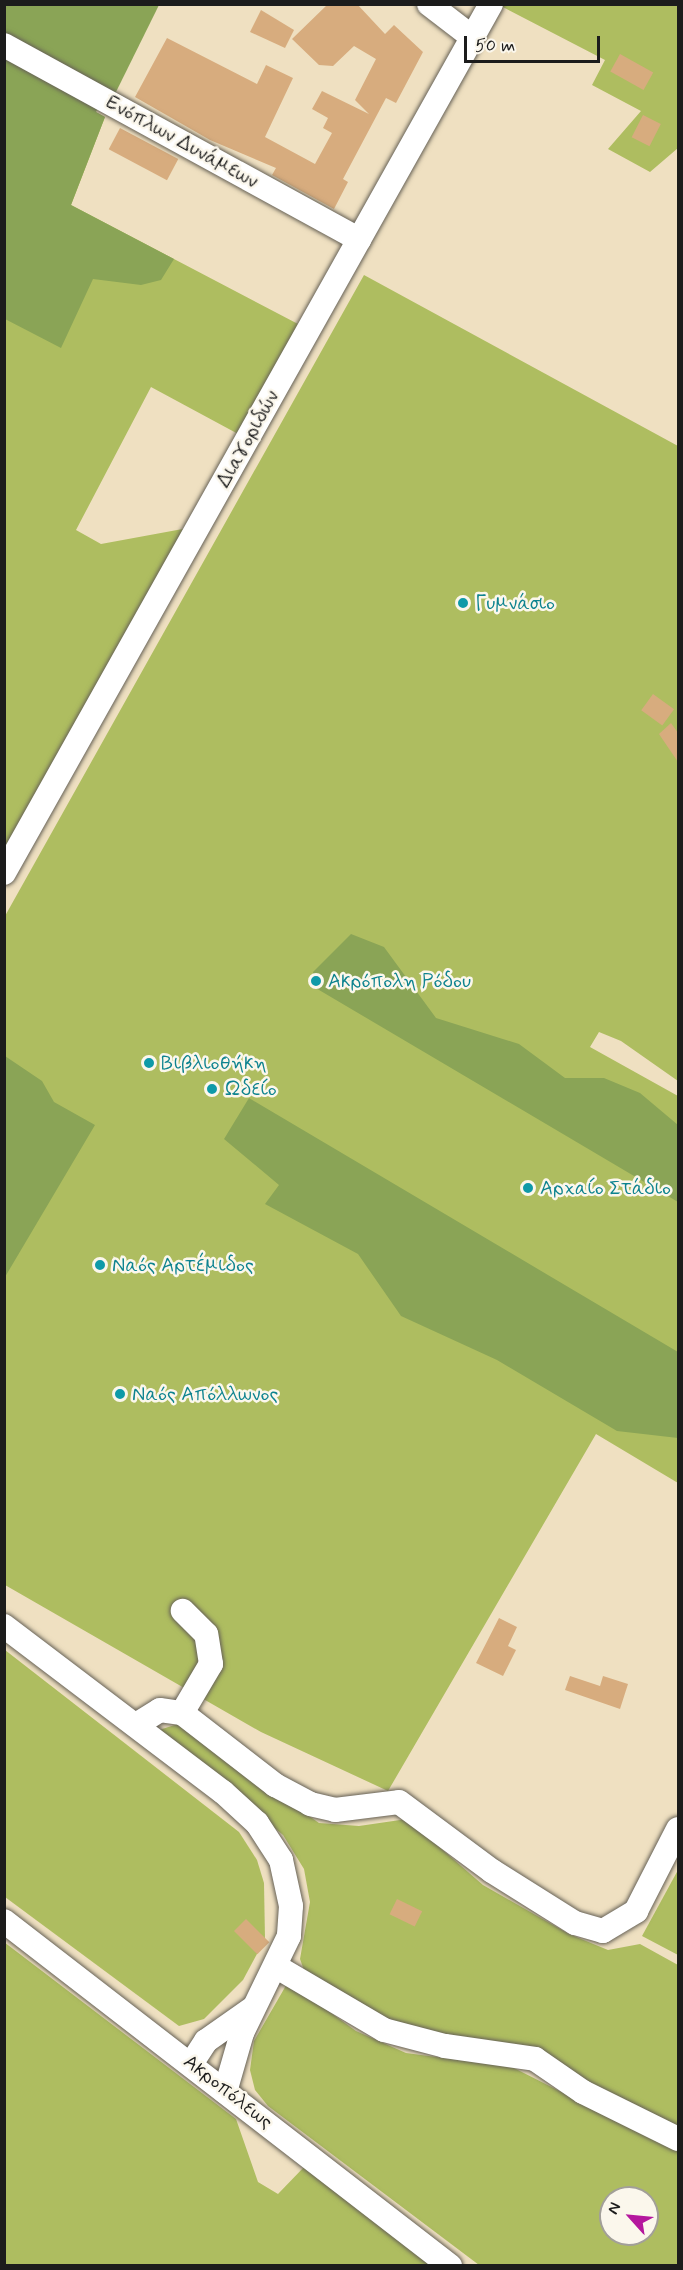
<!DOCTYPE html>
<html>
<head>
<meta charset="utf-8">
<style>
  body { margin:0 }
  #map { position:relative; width:683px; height:2270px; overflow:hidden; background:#efe0c1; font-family:Mynerve,sans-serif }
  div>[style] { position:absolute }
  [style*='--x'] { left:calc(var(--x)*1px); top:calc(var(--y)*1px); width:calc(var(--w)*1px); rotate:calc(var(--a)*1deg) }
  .green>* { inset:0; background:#aebd60 }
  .forest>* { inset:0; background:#8aa456 }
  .building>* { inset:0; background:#d7ac7e; transform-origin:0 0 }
  .roads { filter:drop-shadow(0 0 2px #666156) drop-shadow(0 0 2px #666156) }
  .minor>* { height:24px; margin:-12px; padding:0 12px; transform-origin:12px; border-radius:12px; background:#fff }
  .dots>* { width:16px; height:16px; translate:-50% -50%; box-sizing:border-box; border:3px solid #fbf7ec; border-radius:50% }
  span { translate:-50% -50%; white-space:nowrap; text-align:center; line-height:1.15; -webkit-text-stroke:5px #fbf7ec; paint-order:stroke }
  .street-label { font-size:20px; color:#1c1c1c }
  .culture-label { font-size:20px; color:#0d838f }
  .left { translate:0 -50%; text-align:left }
  .frame { position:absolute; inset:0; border:6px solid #1c1c1c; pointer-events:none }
  .north { position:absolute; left:599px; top:2186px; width:60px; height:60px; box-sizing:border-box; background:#fbf7ec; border:2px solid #a29f99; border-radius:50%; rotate:297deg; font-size:16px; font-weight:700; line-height:24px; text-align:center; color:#1c1c1c }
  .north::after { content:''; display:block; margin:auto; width:21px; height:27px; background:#b5179e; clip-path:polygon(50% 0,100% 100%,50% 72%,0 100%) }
  .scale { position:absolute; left:464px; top:36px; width:136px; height:27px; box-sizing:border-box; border:3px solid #1c1c1c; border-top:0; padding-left:8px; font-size:18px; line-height:21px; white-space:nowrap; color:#1c1c1c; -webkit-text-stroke:4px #fbf7ec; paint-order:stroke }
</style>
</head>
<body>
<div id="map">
  <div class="green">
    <div style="clip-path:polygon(499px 5px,678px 5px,678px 148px,650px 172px,608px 149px,641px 111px,592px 85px,605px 60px)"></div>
    <div style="clip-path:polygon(5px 53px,99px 104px,96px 112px,105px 117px,71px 205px,298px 324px,240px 435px,151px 387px,76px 530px,101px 544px,188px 528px,5px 856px)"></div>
    <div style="clip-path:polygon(364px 275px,678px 446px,678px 1081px,621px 1041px,599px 1032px,590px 1047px,678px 1096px,678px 1483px,596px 1434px,388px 1791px,261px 1732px,5px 1585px,5px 916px)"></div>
    <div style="clip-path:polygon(5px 1650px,239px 1832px,257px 1860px,264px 1883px,265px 1939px,243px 1980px,204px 2019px,179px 2026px,5px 1897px)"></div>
    <div style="clip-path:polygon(178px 1724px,319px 1823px,359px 1826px,407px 1819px,483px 1885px,569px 1934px,608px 1950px,640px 1944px,678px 1965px,678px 2130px,585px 2086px,387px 2023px,308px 1981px,300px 1959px,310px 1902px,304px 1869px,283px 1835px,159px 1730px)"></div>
    <div style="clip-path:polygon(678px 1870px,678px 1955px,642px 1936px)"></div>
    <div style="clip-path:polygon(4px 1942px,236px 2119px,258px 2182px,278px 2194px,305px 2166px,437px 2265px,5px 2265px)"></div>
    <div style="clip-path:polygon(evenodd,288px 1982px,356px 2031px,406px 2053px,512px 2067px,678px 2151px,678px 2265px,479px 2265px,268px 2106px,255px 2090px,250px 2070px,254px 2041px,288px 1982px,611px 2198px,647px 2198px,647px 2234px,611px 2234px,611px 2198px)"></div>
  </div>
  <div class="forest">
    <div style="clip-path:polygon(4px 5px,159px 5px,113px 98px,5px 39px)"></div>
    <div style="clip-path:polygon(4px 53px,99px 104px,96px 112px,105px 117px,71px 205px,174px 259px,161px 280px,141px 285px,93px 279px,61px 348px,5px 319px)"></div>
    <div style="clip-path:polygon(351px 934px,384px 947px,436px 1018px,519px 1044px,565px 1078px,604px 1078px,640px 1093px,678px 1125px,678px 1202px,314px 987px,313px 972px)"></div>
    <div style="clip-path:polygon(5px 1056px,42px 1081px,54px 1102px,95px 1125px,5px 1277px)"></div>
    <div style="clip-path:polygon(249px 1098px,678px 1352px,678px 1438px,617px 1431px,497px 1360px,401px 1316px,358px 1254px,265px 1204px,279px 1185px,224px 1139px)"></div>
  </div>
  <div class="building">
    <div style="clip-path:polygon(328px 4px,357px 4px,385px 34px,394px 25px,423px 52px,396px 103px,386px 98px,343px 179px,348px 182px,334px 209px,272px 175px,276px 168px,210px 140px,135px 97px,167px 38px,257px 84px,266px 65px,293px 78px,265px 137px,315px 164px,332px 133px,323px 128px,328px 118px,312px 109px,322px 91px,369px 114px,355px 100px,376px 59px,354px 46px,333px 66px,319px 65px,292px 39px)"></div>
    <div style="clip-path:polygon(261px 10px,294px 30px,285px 48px,250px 32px)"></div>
    <div style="left:620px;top:54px;width:38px;height:20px;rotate:29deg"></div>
    <div style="left:643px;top:115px;width:20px;height:25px;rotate:27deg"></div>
    <div style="left:120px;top:128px;width:66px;height:24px;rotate:28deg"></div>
    <div style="left:653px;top:694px;width:26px;height:20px;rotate:36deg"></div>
    <div style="clip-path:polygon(671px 723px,678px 733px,678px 762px,659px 734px)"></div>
    <div style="clip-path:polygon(499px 1618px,517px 1627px,508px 1646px,516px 1650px,503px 1676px,476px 1663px)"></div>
    <div style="clip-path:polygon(570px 1676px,600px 1686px,603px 1676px,628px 1684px,620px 1709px,565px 1690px)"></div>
    <div style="left:397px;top:1899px;width:28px;height:17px;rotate:26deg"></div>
    <div style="left:246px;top:1919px;width:33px;height:17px;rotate:45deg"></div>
  </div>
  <div class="roads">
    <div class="minor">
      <div style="--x:429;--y:4;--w:54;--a:37.5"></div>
      <div style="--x:4;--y:45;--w:405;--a:28.7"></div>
      <div style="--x:4;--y:873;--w:996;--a:-60.73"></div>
      <div style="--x:4;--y:1626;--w:275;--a:37.2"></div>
      <div style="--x:223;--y:1792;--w:46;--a:42.4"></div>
      <div style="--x:257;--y:1823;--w:44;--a:57"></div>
      <div style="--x:281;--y:1860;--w:47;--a:77.7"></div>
      <div style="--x:291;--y:1906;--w:30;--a:94"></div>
      <div style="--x:289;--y:1936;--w:108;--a:115.9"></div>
      <div style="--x:242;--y:2033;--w:61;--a:106.1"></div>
      <div style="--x:182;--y:1713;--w:57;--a:-59.4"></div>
      <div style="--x:211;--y:1664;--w:30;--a:-99"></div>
      <div style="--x:206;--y:1634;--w:33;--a:-135"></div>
      <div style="--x:136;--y:1725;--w:28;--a:-32"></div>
      <div style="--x:160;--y:1710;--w:22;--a:8"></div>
      <div style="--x:182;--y:1713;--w:118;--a:37.7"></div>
      <div style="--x:275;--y:1785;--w:40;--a:28"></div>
      <div style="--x:310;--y:1804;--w:26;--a:13"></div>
      <div style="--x:335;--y:1810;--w:64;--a:-7.1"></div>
      <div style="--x:399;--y:1802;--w:116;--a:36.6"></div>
      <div style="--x:492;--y:1871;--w:98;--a:32.1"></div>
      <div style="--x:575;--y:1923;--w:29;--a:16"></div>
      <div style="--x:603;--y:1931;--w:39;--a:-31"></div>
      <div style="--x:636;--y:1911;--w:92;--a:-62.9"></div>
      <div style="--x:4;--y:1921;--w:564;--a:37.72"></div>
      <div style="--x:277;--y:1967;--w:124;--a:30.5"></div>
      <div style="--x:384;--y:2030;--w:63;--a:14.7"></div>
      <div style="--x:445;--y:2046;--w:91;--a:8.2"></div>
      <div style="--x:535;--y:2059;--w:58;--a:34.5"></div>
      <div style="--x:583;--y:2092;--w:106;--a:26.3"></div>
      <div style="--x:191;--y:2064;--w:27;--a:-57"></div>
      <div style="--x:206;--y:2041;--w:57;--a:-35.1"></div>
    </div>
  </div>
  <div class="dots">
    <div style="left:463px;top:603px;background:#0f9aa8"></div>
    <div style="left:316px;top:981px;background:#0f9aa8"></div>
    <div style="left:149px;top:1063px;background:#0f9aa8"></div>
    <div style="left:212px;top:1089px;background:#0f9aa8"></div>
    <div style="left:528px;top:1188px;background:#0f9aa8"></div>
    <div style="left:100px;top:1265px;background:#0f9aa8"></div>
    <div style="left:120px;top:1394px;background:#0f9aa8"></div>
  </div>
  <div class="street-label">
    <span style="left:182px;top:142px;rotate:29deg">Ενόπλων Δυνάμεων</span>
    <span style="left:248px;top:439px;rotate:-61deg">Διαγοριδών</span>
    <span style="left:228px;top:2092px;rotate:38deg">Ακροπόλεως</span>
  </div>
  <div class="culture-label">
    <span class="left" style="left:475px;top:603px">Γυμνάσιο</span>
    <span class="left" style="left:328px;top:981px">Ακρόπολη Ρόδου</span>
    <span class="left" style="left:161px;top:1063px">Βιβλιοθήκη</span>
    <span class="left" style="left:224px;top:1089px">Ωδείο</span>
    <span class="left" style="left:540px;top:1188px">Αρχαίο Στάδιο</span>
    <span class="left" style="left:112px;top:1265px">Ναός Αρτέμιδος</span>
    <span class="left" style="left:132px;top:1394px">Ναός Απόλλωνος</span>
  </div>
  <div class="frame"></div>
  <div class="north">N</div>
  <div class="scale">50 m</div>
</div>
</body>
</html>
